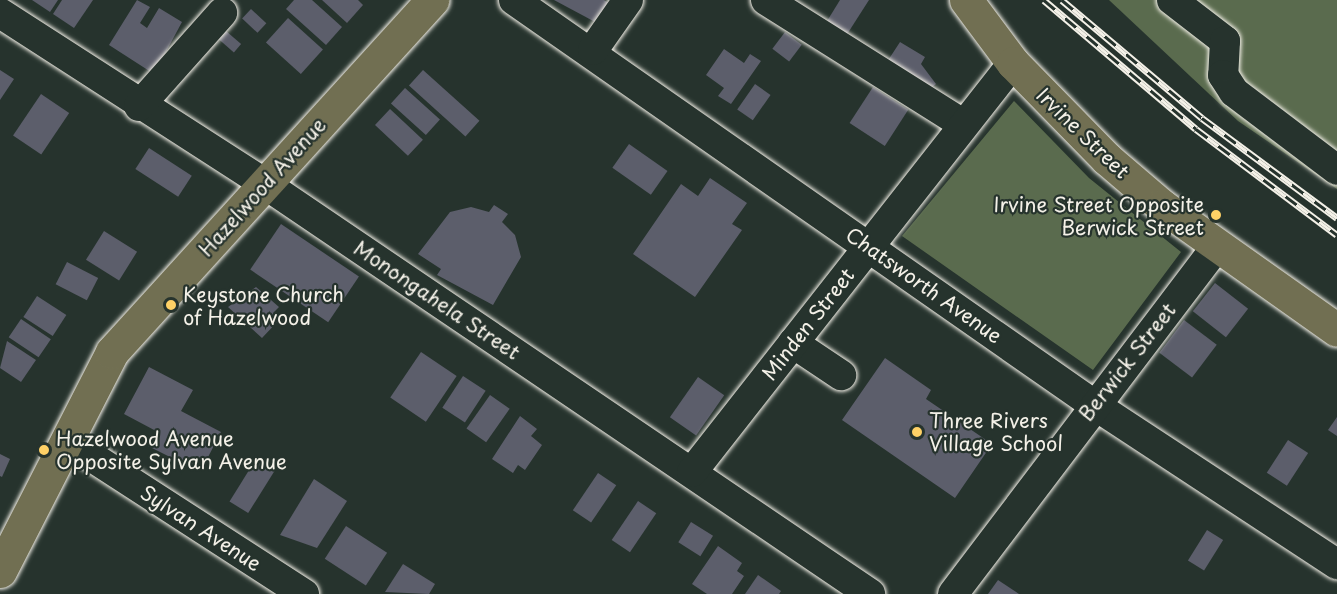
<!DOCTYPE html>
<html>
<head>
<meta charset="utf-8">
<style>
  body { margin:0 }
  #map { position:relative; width:1337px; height:594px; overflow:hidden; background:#26332d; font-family:"Playpen Sans",sans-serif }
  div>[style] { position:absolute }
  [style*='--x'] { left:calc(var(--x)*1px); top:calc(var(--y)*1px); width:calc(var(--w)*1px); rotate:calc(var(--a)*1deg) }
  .green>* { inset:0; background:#5a6b4e }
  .building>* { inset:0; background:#5c5e6b; transform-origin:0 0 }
  .roads { filter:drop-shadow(0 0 2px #f4f1e8) drop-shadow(0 0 2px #f4f1e8) }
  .minor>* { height:30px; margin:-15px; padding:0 15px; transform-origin:15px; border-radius:15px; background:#26332d }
  .major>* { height:33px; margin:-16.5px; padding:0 16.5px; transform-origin:16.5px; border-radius:16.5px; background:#716f52 }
  .rail>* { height:7px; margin-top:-3.5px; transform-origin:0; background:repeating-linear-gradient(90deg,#26332d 0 14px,#f4f1e8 0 28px); box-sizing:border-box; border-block:2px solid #f4f1e8 }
  .dots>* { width:16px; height:16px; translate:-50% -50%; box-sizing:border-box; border:3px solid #26332d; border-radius:50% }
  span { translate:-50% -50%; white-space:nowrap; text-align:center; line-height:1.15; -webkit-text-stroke:4.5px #26332d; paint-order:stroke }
  .street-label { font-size:20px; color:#f4f1e8 }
  .poi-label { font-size:20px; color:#f4f1e8 }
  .right { translate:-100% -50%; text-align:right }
  .left { translate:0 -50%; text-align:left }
</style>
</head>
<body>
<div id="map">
  <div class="green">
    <div style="clip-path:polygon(1109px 0,1337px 0,1337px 189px,1238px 121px)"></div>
    <div style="clip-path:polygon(1014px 101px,1089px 178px,1181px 252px,1093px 370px,902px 236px)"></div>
  </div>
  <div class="building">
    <div style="clip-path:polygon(32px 0,58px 0,50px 12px)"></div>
    <div style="clip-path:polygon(62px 0,93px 0,74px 28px,53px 14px)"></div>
    <div style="clip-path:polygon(137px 0,150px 7px,140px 23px,147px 28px,159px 8px,182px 22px,154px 74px,109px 45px)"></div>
    <div style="clip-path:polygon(294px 0,312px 0,342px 27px,326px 45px,286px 9px)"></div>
    <div style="clip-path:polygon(322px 0,358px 0,363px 5px,347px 23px)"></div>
    <div style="clip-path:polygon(554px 0,604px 0,610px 4px,597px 23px)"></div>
    <div style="clip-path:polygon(840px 0,869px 0,844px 39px,824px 26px)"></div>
    <div style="left:251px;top:9px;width:21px;height:13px;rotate:43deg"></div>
    <div style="left:288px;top:18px;width:47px;height:33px;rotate:42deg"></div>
    <div style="left:226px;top:31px;width:20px;height:11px;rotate:41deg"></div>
    <div style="left:785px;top:32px;width:21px;height:21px;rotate:37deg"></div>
    <div style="clip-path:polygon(900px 42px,925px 57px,921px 64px,936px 84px,924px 94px,885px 65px)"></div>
    <div style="clip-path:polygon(724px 49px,744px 63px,750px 54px,761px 61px,731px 104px,718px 96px,724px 88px,706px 75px)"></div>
    <div style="clip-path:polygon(0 70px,14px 79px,0 100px)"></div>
    <div style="left:423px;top:70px;width:76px;height:21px;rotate:42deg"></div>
    <div style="left:755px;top:84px;width:19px;height:31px;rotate:35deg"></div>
    <div style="left:873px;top:87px;width:42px;height:43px;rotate:33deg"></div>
    <div style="left:405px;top:88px;width:47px;height:21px;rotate:42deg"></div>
    <div style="left:41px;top:94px;width:34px;height:50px;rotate:34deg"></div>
    <div style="left:390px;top:109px;width:45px;height:22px;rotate:43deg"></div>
    <div style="left:629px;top:144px;width:47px;height:29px;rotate:35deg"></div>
    <div style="left:149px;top:148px;width:51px;height:25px;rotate:33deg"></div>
    <div style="clip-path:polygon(710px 178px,747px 203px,732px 224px,742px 230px,695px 297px,633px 254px,681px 184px,698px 196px)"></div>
    <div style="clip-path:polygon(494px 205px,508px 214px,502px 222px,515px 235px,521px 257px,493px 305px,437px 275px,441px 269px,418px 254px,450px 212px,471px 207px,489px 212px)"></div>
    <div style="left:281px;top:224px;width:94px;height:55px;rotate:34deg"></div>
    <div style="left:104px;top:231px;width:39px;height:34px;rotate:32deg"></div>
    <div style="left:67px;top:262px;width:35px;height:25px;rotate:27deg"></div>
    <div style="left:1215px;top:283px;width:42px;height:36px;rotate:38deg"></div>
    <div style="clip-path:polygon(256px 287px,279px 307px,273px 313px,279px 320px,262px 338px,228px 307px)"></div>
    <div style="left:37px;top:296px;width:35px;height:25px;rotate:33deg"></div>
    <div style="left:21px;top:319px;width:36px;height:22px;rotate:34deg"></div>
    <div style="left:1184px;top:320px;width:41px;height:41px;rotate:37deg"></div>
    <div style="clip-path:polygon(7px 341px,36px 360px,21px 382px,0 368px)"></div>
    <div style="left:421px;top:352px;width:43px;height:55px;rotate:34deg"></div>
    <div style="clip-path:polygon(885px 358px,931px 390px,926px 399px,992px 444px,955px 498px,842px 420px)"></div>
    <div style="clip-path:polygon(149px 367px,193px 390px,181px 411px,221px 432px,206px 461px,198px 457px,192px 468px,148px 446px,156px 431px,124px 414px)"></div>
    <div style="left:463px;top:376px;width:27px;height:38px;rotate:33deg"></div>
    <div style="left:698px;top:377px;width:32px;height:49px;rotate:35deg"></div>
    <div style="left:490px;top:395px;width:24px;height:41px;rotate:35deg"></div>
    <div style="clip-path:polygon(520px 416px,537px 429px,531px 436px,542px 445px,525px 470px,518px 465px,513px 473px,492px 459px)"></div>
    <div style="clip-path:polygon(1337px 417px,1337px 436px,1328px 430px)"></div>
    <div style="left:1288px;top:440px;width:24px;height:39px;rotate:33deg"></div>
    <div style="clip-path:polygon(0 454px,10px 459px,2px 477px,0 476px)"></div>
    <div style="left:256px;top:459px;width:22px;height:50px;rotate:32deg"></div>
    <div style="left:598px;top:473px;width:22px;height:45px;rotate:34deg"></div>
    <div style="clip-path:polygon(314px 479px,347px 501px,317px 548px,280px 535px)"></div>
    <div style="left:638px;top:501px;width:22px;height:47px;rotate:34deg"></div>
    <div style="left:691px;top:522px;width:26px;height:24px;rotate:32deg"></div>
    <div style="left:346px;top:526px;width:49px;height:39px;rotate:33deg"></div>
    <div style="left:1207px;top:530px;width:19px;height:36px;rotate:32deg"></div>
    <div style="clip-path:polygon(718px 546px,742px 563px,737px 571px,744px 576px,732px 594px,707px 594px,692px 584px)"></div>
    <div style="clip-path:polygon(403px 564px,435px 584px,429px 594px,385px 592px)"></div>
    <div style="clip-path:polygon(758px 575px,781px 591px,779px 594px,745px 594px)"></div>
    <div style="clip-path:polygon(998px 580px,1019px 594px,988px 594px)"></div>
  </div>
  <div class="roads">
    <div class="minor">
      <div style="--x:514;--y:0;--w:706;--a:34.91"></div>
      <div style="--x:1093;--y:404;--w:292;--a:33.3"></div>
      <div style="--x:766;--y:0;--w:231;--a:32.2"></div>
      <div style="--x:1172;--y:0;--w:67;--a:37.7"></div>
      <div style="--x:1225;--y:41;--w:34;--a:93"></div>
      <div style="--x:1223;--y:75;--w:20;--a:57"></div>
      <div style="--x:1234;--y:92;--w:129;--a:37.1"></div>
      <div style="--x:0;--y:13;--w:315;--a:32.8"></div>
      <div style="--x:265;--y:184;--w:731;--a:34.12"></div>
      <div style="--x:593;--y:50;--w:61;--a:-55"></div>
      <div style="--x:139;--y:106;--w:125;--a:-48.3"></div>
      <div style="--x:793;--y:343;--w:58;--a:33.7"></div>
      <div style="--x:69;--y:442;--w:280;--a:32.9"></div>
      <div style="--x:692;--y:472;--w:520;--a:-51.87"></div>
      <div style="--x:953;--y:594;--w:437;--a:-52.8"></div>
    </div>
    <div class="major">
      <div style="--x:966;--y:0;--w:79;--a:53.3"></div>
      <div style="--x:1013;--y:63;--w:134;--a:45.6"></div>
      <div style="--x:1107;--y:159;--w:72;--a:40.5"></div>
      <div style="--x:1162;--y:206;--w:214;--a:35.3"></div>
      <div style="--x:0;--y:571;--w:246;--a:-62.9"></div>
      <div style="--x:112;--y:352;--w:476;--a:-47.7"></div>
    </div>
  </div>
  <div class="rail">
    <div style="--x:1044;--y:0;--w:199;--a:40.3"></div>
    <div style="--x:1196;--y:129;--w:176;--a:36.9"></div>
    <div style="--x:1062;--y:0;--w:183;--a:40.1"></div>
    <div style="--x:1202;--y:118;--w:168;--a:36.5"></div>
  </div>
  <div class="dots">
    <div style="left:1216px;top:215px;background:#ffd166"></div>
    <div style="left:171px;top:305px;background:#ffd166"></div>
    <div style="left:917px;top:432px;background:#ffd166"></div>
    <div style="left:44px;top:450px;background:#ffd166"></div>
  </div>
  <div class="street-label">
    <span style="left:1083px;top:133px;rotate:44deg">Irvine Street</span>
    <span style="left:262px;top:187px;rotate:-48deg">Hazelwood Avenue</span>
    <span style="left:924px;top:285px;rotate:35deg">Chatsworth Avenue</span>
    <span style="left:437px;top:300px;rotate:34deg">Monongahela Street</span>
    <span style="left:808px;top:324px;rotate:-52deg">Minden Street</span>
    <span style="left:1127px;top:362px;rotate:-52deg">Berwick Street</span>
    <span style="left:201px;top:528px;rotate:33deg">Sylvan Avenue</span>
  </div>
  <div class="poi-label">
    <span class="right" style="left:1204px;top:216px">Irvine Street Opposite<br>Berwick Street</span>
    <span class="left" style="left:183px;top:306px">Keystone Church<br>of Hazelwood</span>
    <span class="left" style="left:929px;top:432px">Three Rivers<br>Village School</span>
    <span class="left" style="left:56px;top:450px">Hazelwood Avenue<br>Opposite Sylvan Avenue</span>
  </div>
</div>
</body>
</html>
